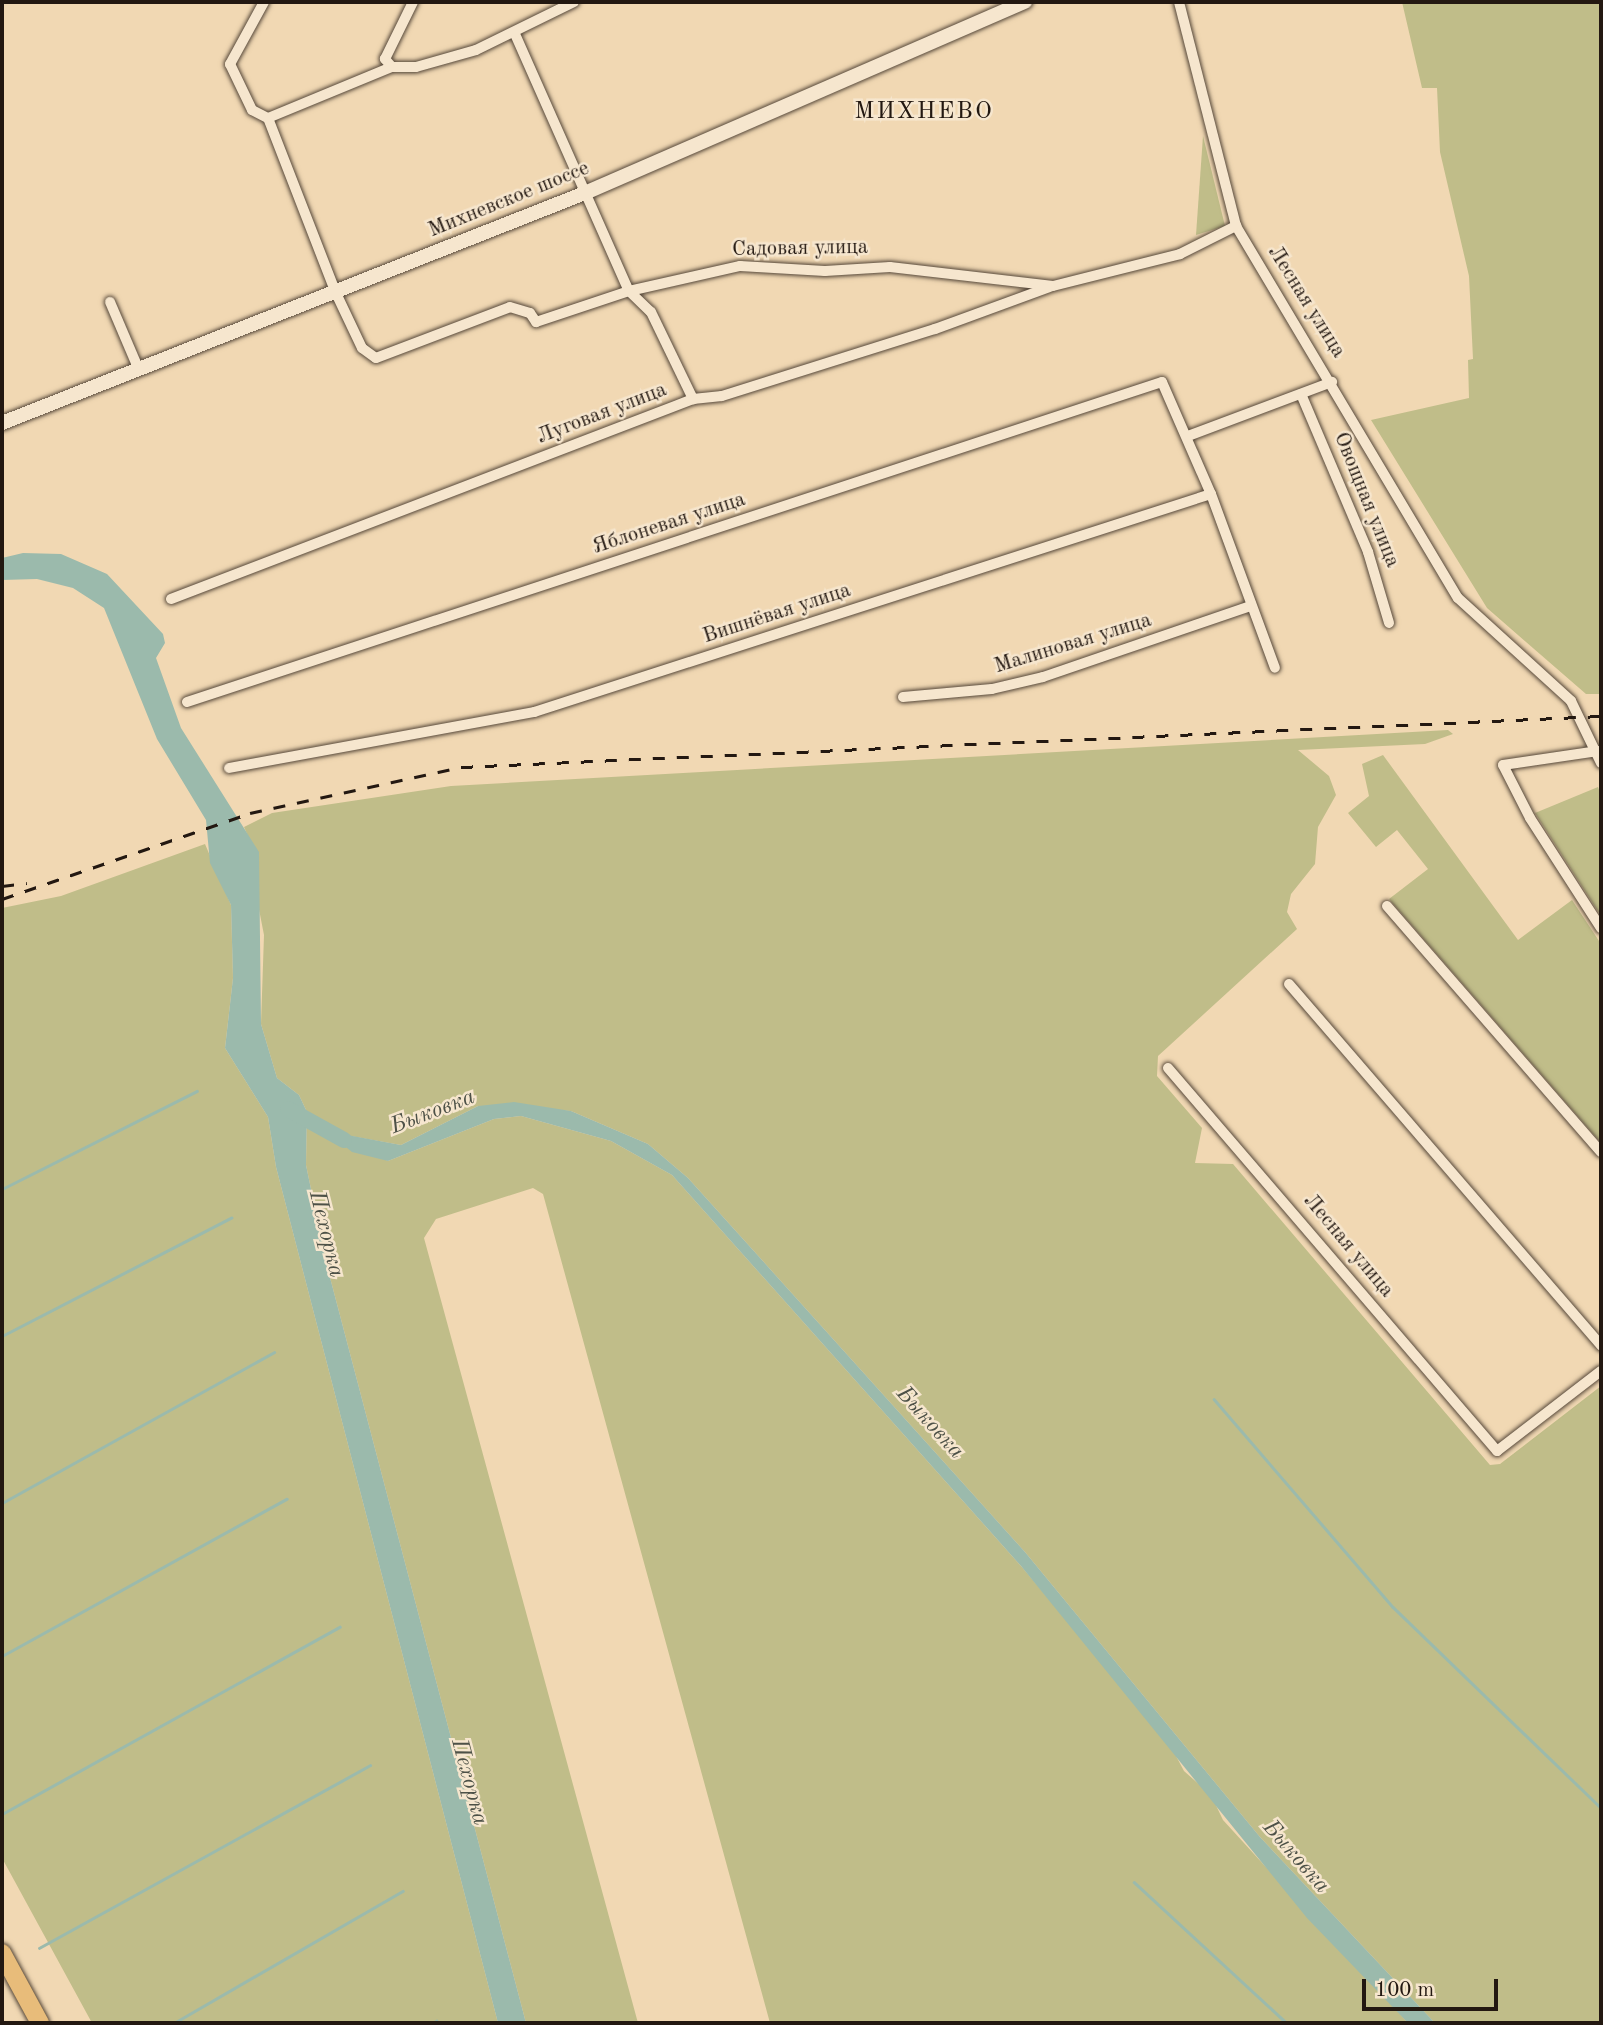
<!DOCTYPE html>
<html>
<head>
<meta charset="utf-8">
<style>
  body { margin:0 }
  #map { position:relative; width:1603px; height:2025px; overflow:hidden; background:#f1d8b3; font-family:"Old Standard TT",serif }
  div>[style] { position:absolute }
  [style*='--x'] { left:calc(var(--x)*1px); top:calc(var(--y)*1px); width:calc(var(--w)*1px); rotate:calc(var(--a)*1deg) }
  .green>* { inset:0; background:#c0bd89 }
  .water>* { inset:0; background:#9bbaac }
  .stream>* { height:2.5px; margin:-1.25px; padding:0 1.25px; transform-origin:1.25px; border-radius:1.25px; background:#9bbaac }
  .river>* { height:16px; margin:-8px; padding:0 8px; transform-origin:8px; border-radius:8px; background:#9bbaac }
  .roads { filter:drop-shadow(0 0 2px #56483a) drop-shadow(0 0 2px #56483a) }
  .minor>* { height:10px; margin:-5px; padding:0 5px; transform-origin:5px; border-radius:5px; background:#f6e6ce }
  .tertiary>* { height:14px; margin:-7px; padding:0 7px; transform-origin:7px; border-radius:7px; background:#f6e6ce }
  .trunk>* { height:18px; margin:-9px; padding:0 9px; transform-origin:9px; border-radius:9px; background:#e8bc7a }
  .rail>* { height:2.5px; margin-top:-1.25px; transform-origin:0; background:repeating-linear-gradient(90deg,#231811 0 12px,transparent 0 24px) }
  span { translate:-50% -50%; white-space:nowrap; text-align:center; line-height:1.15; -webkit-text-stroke:5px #f6e6ce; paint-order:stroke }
  .street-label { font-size:21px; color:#231811 }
  .water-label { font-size:23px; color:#4d5147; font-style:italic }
  .quarter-label { font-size:24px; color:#231811; letter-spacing:2px }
  .frame { position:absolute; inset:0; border:4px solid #231811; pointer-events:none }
  .scale { position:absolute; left:1362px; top:1979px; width:136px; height:32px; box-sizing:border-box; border:4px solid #231811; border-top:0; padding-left:9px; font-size:21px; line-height:24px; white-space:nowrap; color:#231811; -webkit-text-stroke:5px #f6e6ce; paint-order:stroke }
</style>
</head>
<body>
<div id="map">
  <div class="green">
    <div style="clip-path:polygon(1402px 2px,1601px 2px,1601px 694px,1586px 694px,1487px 608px,1371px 420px,1469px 398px,1468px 360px,1473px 359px,1469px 276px,1440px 152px,1437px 88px,1422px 88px)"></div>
    <div style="clip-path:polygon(1203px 136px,1225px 226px,1196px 235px)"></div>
    <div style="clip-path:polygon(1448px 730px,1453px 734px,1425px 744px,1298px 750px,1329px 776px,1336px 795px,1318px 827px,1315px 864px,1291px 894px,1287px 912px,1297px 929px,1158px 1056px,1157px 1076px,1202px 1128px,1195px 1163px,1233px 1164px,1490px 1465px,1500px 1464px,1601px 1386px,1601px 2023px,1435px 2023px,1260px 1837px,1025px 1552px,688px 1178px,648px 1144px,571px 1111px,478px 1106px,401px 1145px,328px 1132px,388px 1161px,494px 1119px,521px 1116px,611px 1141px,672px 1175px,1021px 1566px,1167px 1739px,1184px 1771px,1211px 1795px,1223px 1820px,1408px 2023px,770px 2023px,543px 1194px,533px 1188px,436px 1219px,424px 1238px,638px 2023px,526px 2023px,327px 1266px,306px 1165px,307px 1112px,299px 1095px,277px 1078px,261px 1024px,264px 935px,255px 889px,259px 861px,244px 827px,272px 813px,451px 786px)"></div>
    <div style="clip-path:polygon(1383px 755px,1518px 940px,1572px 900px,1601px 944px,1601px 1143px,1389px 899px,1428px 869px,1397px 830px,1376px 847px,1348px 813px,1369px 796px,1362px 764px)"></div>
    <div style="clip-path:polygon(1598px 787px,1601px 795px,1601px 916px,1535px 813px)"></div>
    <div style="clip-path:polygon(205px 844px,231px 905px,233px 978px,225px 1048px,268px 1117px,276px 1167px,498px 2023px,92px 2023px,2px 1858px,2px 908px,61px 896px)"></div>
  </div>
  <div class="water">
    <div style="clip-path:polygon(23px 553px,61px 554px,107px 574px,163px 634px,165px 643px,156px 658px,181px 728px,259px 852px,261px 1024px,277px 1078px,299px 1095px,307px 1112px,306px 1165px,327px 1266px,526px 2023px,498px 2023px,276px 1167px,268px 1117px,225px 1048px,233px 978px,231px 905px,210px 863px,206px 820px,157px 739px,104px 608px,73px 588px,37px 579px,2px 580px,2px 558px)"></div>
    <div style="clip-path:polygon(514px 1102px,571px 1111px,648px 1144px,688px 1178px,1025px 1552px,1260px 1837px,1435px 2023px,1408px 2023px,1307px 1918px,1021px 1566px,672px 1175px,611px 1141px,521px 1116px,494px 1119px,388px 1161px,352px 1152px,326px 1131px,401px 1145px,478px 1106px)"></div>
  </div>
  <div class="stream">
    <div style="--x:2;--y:1189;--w:218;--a:-26.7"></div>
    <div style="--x:2;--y:1336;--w:258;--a:-27.3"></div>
    <div style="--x:1214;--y:1399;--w:274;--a:49.3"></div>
    <div style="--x:1393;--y:1607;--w:289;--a:44"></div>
    <div style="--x:2;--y:1503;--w:311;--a:-29"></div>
    <div style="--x:2;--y:1656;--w:325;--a:-28.9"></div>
    <div style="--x:2;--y:1814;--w:386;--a:-29"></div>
    <div style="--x:1134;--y:1882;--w:208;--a:42.7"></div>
    <div style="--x:39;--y:1948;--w:378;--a:-28.9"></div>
    <div style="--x:174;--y:2023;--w:264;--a:-30"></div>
    <div style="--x:433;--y:2023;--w:4;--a:-34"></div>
  </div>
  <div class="river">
    <div style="--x:288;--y:1109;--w:64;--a:29"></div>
  </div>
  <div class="roads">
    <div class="minor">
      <div style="--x:264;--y:2;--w:71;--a:118.7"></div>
      <div style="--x:230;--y:64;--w:51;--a:64.4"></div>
      <div style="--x:252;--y:110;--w:18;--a:27"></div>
      <div style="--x:1179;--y:2;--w:231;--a:75.7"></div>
      <div style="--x:1236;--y:226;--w:433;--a:59.2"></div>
      <div style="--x:1458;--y:598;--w:153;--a:42.3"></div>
      <div style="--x:1571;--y:701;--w:69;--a:64.2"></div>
      <div style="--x:515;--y:34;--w:281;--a:66.1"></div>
      <div style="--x:629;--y:291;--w:30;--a:44"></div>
      <div style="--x:651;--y:312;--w:97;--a:64.2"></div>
      <div style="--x:392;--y:67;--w:11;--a:-131"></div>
      <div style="--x:385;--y:59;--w:64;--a:-63.8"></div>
      <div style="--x:268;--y:118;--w:186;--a:68.8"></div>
      <div style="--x:335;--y:291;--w:63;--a:64.7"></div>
      <div style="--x:362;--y:348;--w:17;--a:36"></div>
      <div style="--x:376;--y:358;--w:143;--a:-20.8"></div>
      <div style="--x:510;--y:307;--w:21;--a:17"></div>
      <div style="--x:530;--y:313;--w:11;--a:56"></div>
      <div style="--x:536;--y:322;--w:98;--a:-18.4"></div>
      <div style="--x:629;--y:291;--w:114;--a:-12.7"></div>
      <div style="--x:740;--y:266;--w:85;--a:3.4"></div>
      <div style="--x:825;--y:271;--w:65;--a:-3.5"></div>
      <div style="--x:890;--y:267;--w:164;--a:6.6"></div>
      <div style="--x:1053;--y:286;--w:131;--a:-14.1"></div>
      <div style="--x:1180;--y:254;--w:63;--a:-26.6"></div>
      <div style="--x:268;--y:118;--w:134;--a:-22.4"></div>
      <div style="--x:392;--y:67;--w:24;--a:0"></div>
      <div style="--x:416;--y:67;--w:62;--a:-15.8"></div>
      <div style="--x:476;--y:50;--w:109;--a:-26.1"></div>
      <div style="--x:110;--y:302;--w:74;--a:66.9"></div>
      <div style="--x:1301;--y:394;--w:172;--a:67"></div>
      <div style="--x:1368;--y:552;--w:74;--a:73.5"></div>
      <div style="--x:1188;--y:436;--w:154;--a:-20.6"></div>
      <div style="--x:1211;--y:494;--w:185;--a:69.8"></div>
      <div style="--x:171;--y:599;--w:559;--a:-20.96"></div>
      <div style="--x:693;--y:399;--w:29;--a:-6"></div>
      <div style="--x:722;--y:396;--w:223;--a:-17.5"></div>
      <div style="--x:935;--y:329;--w:122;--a:-20.1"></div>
      <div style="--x:903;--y:697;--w:89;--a:-5.1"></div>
      <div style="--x:992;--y:689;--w:52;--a:-13.2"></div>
      <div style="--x:1043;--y:677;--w:219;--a:-18.9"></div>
      <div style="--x:187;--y:702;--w:1026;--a:-18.17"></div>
      <div style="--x:1162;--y:382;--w:122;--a:66.4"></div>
      <div style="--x:1211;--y:494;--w:711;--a:162.15"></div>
      <div style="--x:534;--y:712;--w:310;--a:169.6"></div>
      <div style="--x:1598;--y:751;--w:96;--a:171.6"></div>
      <div style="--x:1503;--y:765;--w:59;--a:63"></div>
      <div style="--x:1530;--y:818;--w:131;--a:57.2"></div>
      <div style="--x:1387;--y:906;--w:326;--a:49"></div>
      <div style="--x:1289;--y:984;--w:478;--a:49.2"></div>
      <div style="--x:1168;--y:1068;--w:505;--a:49.34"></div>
      <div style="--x:1497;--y:1451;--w:131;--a:-37.6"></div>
    </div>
    <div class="tertiary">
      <div style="--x:2;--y:423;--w:627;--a:-21.53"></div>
      <div style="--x:585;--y:193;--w:480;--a:-23.5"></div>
    </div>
    <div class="trunk">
      <div style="--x:2;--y:1953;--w:80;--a:61.5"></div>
    </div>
  </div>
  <div class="rail">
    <div style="--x:2;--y:886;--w:25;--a:-7"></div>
    <div style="--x:2;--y:899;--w:262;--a:-19.1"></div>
    <div style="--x:250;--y:813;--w:216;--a:-12.3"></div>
    <div style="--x:461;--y:767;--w:1141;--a:-2.56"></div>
  </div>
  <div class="street-label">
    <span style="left:509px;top:200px;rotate:-22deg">Михневское шоссе</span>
    <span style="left:800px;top:249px;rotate:-1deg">Садовая улица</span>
    <span style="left:1306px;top:302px;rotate:58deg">Лесная улица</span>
    <span style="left:602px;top:414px;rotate:-21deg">Луговая улица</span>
    <span style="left:1366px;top:500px;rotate:68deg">Овощная улица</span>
    <span style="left:669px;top:524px;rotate:-18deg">Яблоневая улица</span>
    <span style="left:777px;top:614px;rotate:-18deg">Вишнёвая улица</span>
    <span style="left:1073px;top:644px;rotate:-17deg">Малиновая улица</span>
    <span style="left:1348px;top:1246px;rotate:50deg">Лесная улица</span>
  </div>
  <div class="water-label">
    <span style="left:433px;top:1112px;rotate:-21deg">Быковка</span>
    <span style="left:326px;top:1234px;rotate:76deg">Пехорка</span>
    <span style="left:930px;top:1423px;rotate:48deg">Быковка</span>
    <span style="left:469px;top:1782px;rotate:75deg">Пехорка</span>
    <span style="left:1296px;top:1857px;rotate:49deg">Быковка</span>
  </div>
  <div class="quarter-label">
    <span style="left:924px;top:113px">МИХНЕВО</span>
  </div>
  <div class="frame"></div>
  <div class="scale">100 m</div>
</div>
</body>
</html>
